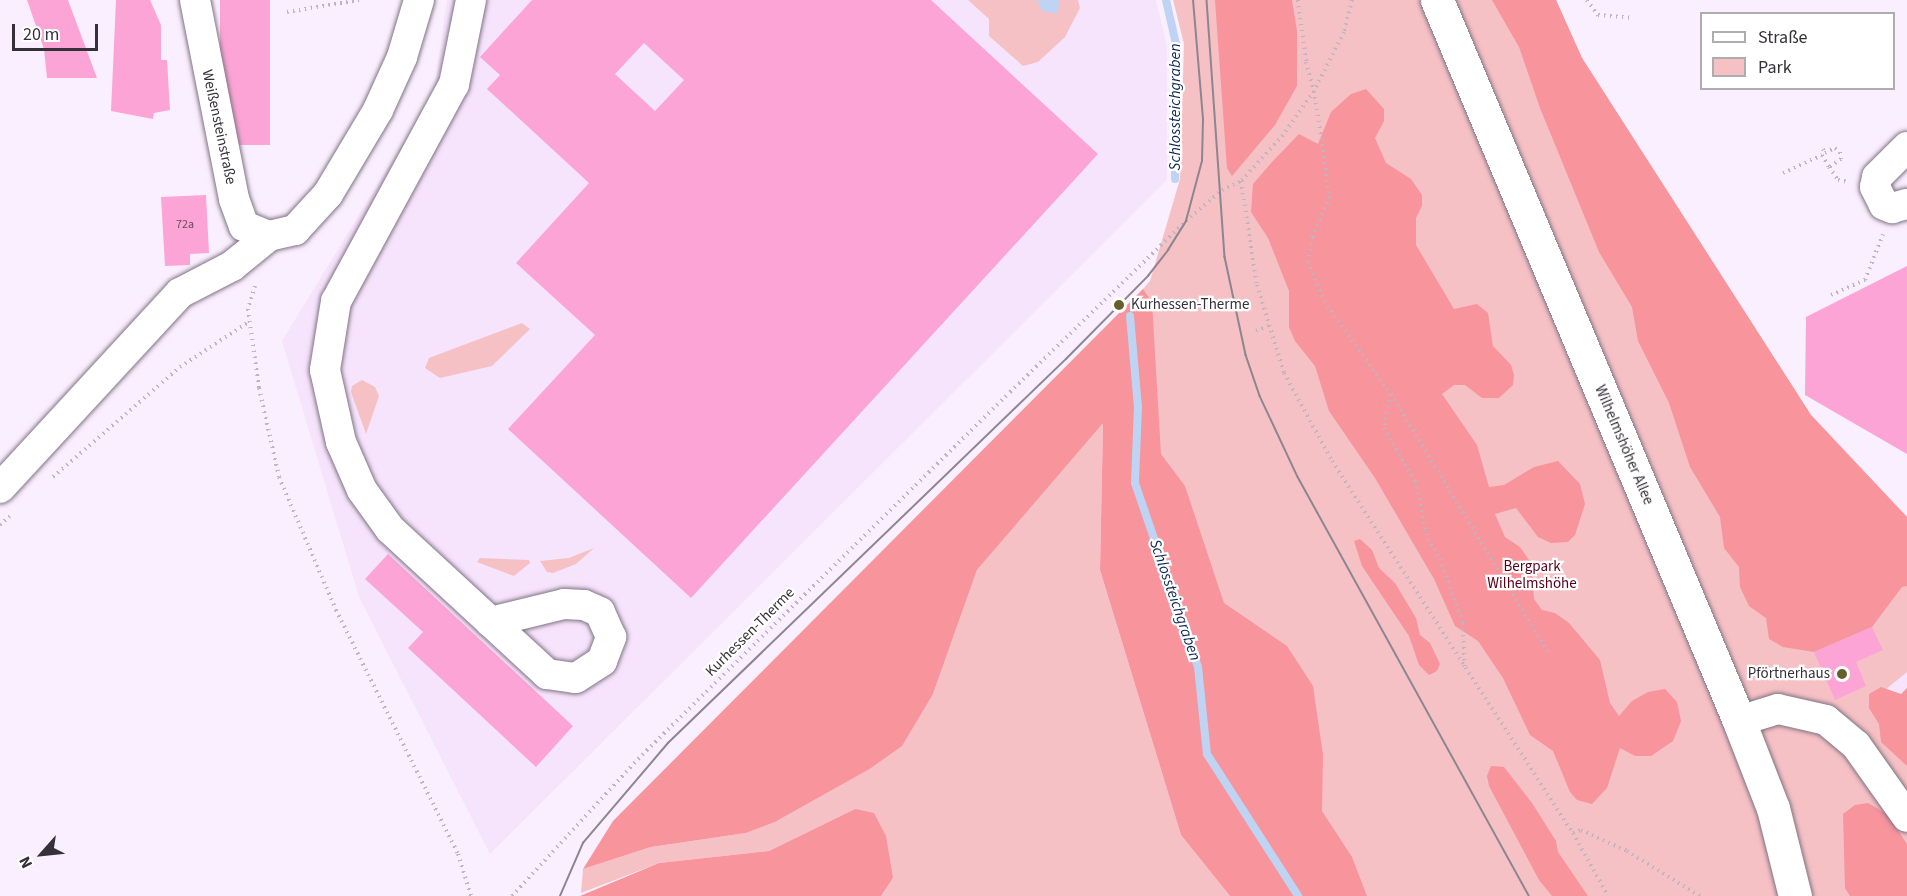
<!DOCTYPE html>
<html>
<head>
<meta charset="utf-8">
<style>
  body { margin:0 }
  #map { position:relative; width:1907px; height:896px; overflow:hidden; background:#faeffe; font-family:"Source Sans 3",sans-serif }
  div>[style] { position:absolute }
  .built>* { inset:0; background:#f6e3fc }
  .green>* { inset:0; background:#f6c1c4 }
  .forest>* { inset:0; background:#f7949c }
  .water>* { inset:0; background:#bfd3f2 }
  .stream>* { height:8px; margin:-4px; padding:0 4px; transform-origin:4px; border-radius:4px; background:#bfd3f2 }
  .building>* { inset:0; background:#fca4d5; transform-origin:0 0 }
  .path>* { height:4px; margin-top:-2px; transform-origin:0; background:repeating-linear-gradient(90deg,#beb5c1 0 1.5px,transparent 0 6px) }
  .roads { filter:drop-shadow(0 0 2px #807484) drop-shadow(0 0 2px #807484) }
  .minor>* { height:30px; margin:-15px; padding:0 15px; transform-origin:15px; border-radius:15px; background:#fff }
  .major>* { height:33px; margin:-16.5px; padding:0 16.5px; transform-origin:16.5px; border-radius:16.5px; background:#fff }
  .tram>* { height:1.5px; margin:-0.75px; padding:0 0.75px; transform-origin:0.75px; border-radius:0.75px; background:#8d8590 }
  .dots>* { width:16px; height:16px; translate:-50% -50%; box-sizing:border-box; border:3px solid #fff; border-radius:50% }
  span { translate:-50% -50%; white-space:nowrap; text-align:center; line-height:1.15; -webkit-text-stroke:4.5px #fff; paint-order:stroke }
  .number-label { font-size:12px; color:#684d5f }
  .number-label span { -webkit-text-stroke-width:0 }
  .street-label { font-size:15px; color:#363038 }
  .poi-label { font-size:15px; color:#363038 }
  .left { translate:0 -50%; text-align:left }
  .right { translate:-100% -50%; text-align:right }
  .park-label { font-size:15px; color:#580017 }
  .water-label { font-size:16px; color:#092754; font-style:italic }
  .legend { position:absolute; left:1700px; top:12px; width:195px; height:78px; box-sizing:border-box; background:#fff; border:2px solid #afacaf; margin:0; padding:8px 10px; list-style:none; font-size:18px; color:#363038 }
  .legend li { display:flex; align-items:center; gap:12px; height:30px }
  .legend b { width:30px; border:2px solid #afacaf }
  .north { position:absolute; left:12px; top:824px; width:60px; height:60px; -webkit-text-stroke:4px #fff; paint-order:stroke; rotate:243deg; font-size:16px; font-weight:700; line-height:24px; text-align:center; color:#363038 }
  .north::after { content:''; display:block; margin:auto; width:21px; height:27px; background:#363038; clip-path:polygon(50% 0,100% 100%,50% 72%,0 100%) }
  .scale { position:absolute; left:12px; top:24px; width:86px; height:27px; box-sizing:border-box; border:3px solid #363038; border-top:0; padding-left:8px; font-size:18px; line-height:21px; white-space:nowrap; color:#363038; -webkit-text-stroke:4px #fff; paint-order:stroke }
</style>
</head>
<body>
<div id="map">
  <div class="built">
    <i style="clip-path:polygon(447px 0,1156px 0,1167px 46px,1167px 180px,490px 854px,359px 597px,282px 341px,434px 92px)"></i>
    <i style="clip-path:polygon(1907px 672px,1907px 723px,1885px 690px)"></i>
  </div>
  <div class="green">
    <i style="clip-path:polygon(968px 0,1078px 0,1080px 8px,1065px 37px,1038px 62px,1023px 66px,989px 36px,989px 19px)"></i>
    <i style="clip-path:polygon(1173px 0,1556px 0,1582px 58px,1811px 415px,1907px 517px,1907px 672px,1885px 690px,1907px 723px,1907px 896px,1343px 896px,1150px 481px,1143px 289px,1150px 281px,1180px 179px,1184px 44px)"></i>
    <i style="clip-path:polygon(522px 323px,530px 329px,492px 366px,440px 378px,425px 368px,429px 358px)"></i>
    <i style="clip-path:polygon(362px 380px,375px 387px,379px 396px,366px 434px,351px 392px,352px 386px)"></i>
    <i style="clip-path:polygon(1103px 422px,1100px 570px,1181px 835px,1230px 896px,881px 896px,893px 878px,855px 809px,769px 851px,659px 863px,581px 893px,583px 869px,651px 847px,746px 833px,775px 822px,868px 770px,933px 694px,977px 570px)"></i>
    <i style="clip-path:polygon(594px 548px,576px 564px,553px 573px,547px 572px,540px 561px,569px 558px)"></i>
    <i style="clip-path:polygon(480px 558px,529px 560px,530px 563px,514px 576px,477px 562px)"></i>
  </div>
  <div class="forest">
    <i style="clip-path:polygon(1215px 0,1292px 0,1297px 31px,1297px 86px,1275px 125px,1232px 176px,1227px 168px)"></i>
    <i style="clip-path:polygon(1492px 0,1556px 0,1582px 58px,1811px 415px,1907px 517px,1907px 586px,1902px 587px,1872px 627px,1814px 652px,1783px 647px,1769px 639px,1766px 618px,1749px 606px,1740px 587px,1739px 567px,1724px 548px,1720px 517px,1690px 467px,1669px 403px,1638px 341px,1632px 307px,1599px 252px,1540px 108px,1519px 47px)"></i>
    <i style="clip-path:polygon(1366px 89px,1384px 109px,1384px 121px,1375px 138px,1386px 163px,1411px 179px,1422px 195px,1422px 206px,1416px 218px,1416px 245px,1454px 309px,1477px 304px,1488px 313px,1493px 346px,1511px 365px,1514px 375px,1513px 385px,1499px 398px,1482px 398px,1465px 385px,1454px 385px,1442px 394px,1477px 445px,1489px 487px,1504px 485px,1534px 467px,1558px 461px,1580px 484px,1585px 504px,1575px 535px,1568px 542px,1551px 543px,1538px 537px,1516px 508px,1495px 514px,1505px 537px,1520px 547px,1531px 563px,1534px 599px,1542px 610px,1555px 613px,1569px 623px,1600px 660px,1610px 703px,1619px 716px,1632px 701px,1648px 692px,1665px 689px,1677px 702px,1681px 721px,1673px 741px,1651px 756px,1635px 756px,1620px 748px,1607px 788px,1592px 804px,1577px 800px,1570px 792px,1553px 751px,1530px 735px,1503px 678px,1478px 641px,1455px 626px,1434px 579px,1375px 478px,1329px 411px,1315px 366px,1295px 341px,1289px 327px,1289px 291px,1268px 238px,1251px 212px,1253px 184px,1272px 162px,1299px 134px,1318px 144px,1331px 112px,1351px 94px)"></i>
    <i style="clip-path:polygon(1143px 289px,1152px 302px,1161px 454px,1185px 486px,1224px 603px,1287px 646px,1313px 686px,1323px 755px,1322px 811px,1352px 857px,1367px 896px,1230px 896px,1181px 835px,1100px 570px,1103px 423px,977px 570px,933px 694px,902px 746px,868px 770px,775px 822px,746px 833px,651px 847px,583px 869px,613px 821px)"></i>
    <i style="clip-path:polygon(1360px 539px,1372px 550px,1379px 568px,1395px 583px,1416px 618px,1420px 635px,1430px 643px,1440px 664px,1437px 671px,1429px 675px,1419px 665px,1409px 636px,1362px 566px,1354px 541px)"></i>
    <i style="clip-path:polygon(1881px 687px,1901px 694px,1907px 688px,1907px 766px,1881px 742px,1879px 724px,1869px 708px,1869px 694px)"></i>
    <i style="clip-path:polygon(1491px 766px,1504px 767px,1532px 803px,1556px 841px,1558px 852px,1588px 896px,1552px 896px,1539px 880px,1489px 786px,1487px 776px)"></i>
    <i style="clip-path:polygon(1868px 803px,1887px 814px,1907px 844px,1907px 896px,1850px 896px,1845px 888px,1843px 814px,1855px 805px)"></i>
    <i style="clip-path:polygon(855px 809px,874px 813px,886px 836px,893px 878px,881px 896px,580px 896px,659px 863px,769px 851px)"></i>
  </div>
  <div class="water">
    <i style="clip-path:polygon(1037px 0,1059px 0,1058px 14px,1042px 11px)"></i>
  </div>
  <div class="stream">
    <i style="left:1166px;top:0;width:45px;rotate:77.2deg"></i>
    <i style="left:1176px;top:44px;width:135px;rotate:90.4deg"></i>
    <i style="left:1130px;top:316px;width:91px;rotate:85deg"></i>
    <i style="left:1138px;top:407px;width:76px;rotate:92.3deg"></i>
    <i style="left:1135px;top:483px;width:194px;rotate:71.1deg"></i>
    <i style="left:1198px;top:667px;width:87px;rotate:84.1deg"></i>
    <i style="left:1207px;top:754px;width:169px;rotate:57.3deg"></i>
  </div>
  <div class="building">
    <i style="clip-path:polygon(27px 0,68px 0,97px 78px,47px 78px,44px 49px)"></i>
    <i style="clip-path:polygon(116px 0,150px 0,161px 25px,161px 60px,167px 60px,170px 110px,154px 113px,153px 119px,111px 111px)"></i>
    <i style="left:220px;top:0;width:50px;height:145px"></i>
    <i style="clip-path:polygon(evenodd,532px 0,931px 0,1098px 154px,691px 598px,508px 429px,595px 335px,516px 263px,589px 183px,487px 89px,500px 75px,480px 57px,532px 0,644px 43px,684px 80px,655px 111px,615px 74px,644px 43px)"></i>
    <i style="clip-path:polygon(206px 195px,209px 253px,190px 254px,190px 265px,165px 266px,161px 197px)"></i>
    <i style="clip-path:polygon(1907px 266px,1907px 454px,1805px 395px,1806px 317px)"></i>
    <i style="clip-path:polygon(388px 554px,573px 726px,536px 767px,408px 648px,423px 632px,365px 579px)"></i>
    <i style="clip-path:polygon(1872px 627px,1883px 650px,1856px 662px,1866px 686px,1835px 700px,1814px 652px)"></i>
  </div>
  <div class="path">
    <i style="left:1298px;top:0;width:63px;rotate:82.6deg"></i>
    <i style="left:1306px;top:62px;width:30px;rotate:75deg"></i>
    <i style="left:1314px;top:91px;width:54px;rotate:125.2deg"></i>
    <i style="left:1283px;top:135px;width:62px;rotate:132.4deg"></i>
    <i style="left:1241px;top:181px;width:105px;rotate:81.3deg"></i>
    <i style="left:1257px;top:285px;width:92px;rotate:72.9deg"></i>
    <i style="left:1284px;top:373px;width:100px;rotate:61.4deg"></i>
    <i style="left:1332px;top:461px;width:443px;rotate:57.1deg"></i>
    <i style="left:1573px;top:833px;width:9px;rotate:-21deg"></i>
    <i style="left:1581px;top:830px;width:51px;rotate:24.5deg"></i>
    <i style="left:1627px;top:851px;width:86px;rotate:31.7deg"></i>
    <i style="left:1352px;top:0;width:33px;rotate:104deg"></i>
    <i style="left:1344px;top:32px;width:66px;rotate:117deg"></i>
    <i style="left:1314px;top:91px;width:107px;rotate:81.4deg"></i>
    <i style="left:1330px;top:197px;width:44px;rotate:114.2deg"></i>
    <i style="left:1312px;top:237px;width:25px;rotate:99deg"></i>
    <i style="left:1308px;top:262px;width:42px;rotate:67.7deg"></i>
    <i style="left:1324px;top:301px;width:114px;rotate:54.6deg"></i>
    <i style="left:1390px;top:394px;width:35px;rotate:100deg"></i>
    <i style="left:1384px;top:428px;width:61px;rotate:59.7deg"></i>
    <i style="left:1415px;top:481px;width:59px;rotate:77.4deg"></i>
    <i style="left:1428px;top:539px;width:23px;rotate:59deg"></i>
    <i style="left:1440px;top:559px;width:68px;rotate:70.2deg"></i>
    <i style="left:1463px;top:623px;width:47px;rotate:87.6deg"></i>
    <i style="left:1587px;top:0;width:19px;rotate:54deg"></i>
    <i style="left:1598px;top:15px;width:35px;rotate:5deg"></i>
    <i style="left:287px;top:12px;width:73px;rotate:-9.5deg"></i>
    <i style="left:1823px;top:149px;width:4px;rotate:63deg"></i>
    <i style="left:1825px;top:153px;width:11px;rotate:-27deg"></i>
    <i style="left:1835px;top:148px;width:6px;rotate:39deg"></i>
    <i style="left:1840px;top:152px;width:7px;rotate:82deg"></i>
    <i style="left:1841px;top:159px;width:14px;rotate:146deg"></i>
    <i style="left:1829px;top:167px;width:16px;rotate:55deg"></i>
    <i style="left:1838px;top:180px;width:11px;rotate:10deg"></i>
    <i style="left:1783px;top:173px;width:43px;rotate:-24.8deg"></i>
    <i style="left:1822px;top:155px;width:14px;rotate:60deg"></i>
    <i style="left:255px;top:286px;width:24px;rotate:107deg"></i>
    <i style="left:248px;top:309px;width:80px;rotate:82.1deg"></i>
    <i style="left:259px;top:388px;width:91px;rotate:77.3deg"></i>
    <i style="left:279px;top:477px;width:145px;rotate:66.8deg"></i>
    <i style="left:336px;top:610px;width:273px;rotate:63.4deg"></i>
    <i style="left:458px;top:854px;width:44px;rotate:72.8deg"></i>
    <i style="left:1831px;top:295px;width:37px;rotate:-24deg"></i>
    <i style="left:1865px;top:280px;width:49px;rotate:-68.6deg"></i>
    <i style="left:1256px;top:331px;width:13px;rotate:-23deg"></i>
    <i style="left:1391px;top:394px;width:304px;rotate:58.7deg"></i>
    <i style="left:53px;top:477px;width:168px;rotate:-40.9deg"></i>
    <i style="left:180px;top:367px;width:84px;rotate:-33.3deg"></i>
    <i style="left:0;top:525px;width:13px;rotate:-42deg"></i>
    <i style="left:1573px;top:833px;width:72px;rotate:60.9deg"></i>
    <i style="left:512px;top:896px;width:186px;rotate:-47.4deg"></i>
    <i style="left:638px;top:759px;width:523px;rotate:-44.61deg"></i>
    <i style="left:1010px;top:392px;width:245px;rotate:-44.2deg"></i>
    <i style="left:1186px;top:221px;width:48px;rotate:-40.7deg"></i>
    <i style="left:1222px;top:190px;width:21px;rotate:-25deg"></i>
  </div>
  <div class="roads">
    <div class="minor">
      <i style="left:195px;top:0;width:203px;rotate:78.9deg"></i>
      <i style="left:234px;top:199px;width:29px;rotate:70deg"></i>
      <i style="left:244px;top:226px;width:27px;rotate:22deg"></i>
      <i style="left:471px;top:0;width:86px;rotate:101.4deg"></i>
      <i style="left:454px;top:84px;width:247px;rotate:118.5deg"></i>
      <i style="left:336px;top:301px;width:70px;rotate:99.1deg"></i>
      <i style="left:325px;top:370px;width:74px;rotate:77.5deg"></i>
      <i style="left:341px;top:442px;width:52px;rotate:66.4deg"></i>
      <i style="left:362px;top:490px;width:48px;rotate:54.3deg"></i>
      <i style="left:390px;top:529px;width:214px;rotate:42.7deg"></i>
      <i style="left:547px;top:674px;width:29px;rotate:8deg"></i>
      <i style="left:576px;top:678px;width:31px;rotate:-33deg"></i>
      <i style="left:602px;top:661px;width:26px;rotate:-69deg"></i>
      <i style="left:611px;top:637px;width:27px;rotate:-114deg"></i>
      <i style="left:600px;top:612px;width:17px;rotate:-156deg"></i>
      <i style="left:584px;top:605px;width:20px;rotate:-177deg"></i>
      <i style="left:564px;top:604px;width:76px;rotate:166.3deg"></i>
      <i style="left:1907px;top:147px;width:42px;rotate:135deg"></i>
      <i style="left:1877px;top:177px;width:10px;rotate:101deg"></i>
      <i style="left:1875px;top:187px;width:20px;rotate:63deg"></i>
      <i style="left:1884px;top:205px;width:9px;rotate:21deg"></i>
      <i style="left:1892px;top:208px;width:16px;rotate:-15deg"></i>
      <i style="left:0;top:488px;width:265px;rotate:-47.3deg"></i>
      <i style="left:180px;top:293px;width:59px;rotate:-27.4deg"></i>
      <i style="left:232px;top:266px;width:48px;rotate:-39deg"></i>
      <i style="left:269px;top:236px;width:27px;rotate:-13deg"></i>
      <i style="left:295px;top:230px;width:49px;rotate:-47.5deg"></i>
      <i style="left:328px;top:194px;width:98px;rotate:-59.2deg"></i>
      <i style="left:378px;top:110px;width:58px;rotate:-65.6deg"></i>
      <i style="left:402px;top:57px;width:59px;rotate:-73.4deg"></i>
      <i style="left:1739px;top:721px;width:41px;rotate:-17.1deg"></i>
      <i style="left:1778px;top:709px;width:49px;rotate:12.9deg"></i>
      <i style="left:1826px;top:720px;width:39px;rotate:40deg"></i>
      <i style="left:1856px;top:745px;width:88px;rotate:54.7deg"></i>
    </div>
    <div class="major">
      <i style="left:1437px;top:0;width:782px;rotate:67.27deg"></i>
      <i style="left:1739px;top:721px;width:93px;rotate:68.7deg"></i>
      <i style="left:1773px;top:808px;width:91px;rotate:76deg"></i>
    </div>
  </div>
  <div class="tram">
    <i style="left:1207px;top:0;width:258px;rotate:86deg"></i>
    <i style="left:1225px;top:257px;width:100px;rotate:77.9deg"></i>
    <i style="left:1246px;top:355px;width:43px;rotate:71.1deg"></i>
    <i style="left:1260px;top:396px;width:89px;rotate:64.9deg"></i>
    <i style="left:1298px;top:477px;width:478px;rotate:61.1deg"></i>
    <i style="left:560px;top:896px;width:58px;rotate:-66.5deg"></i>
    <i style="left:583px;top:843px;width:131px;rotate:-49.6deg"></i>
    <i style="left:668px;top:743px;width:553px;rotate:-43.97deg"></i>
    <i style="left:1066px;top:359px;width:117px;rotate:-45.3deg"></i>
    <i style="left:1148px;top:276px;width:33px;rotate:-52deg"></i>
    <i style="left:1168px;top:250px;width:34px;rotate:-58deg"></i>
    <i style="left:1186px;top:221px;width:62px;rotate:-75.1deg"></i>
    <i style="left:1202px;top:161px;width:42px;rotate:-88.6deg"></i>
    <i style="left:1203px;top:119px;width:119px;rotate:-94.8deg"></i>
  </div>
  <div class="dots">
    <i style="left:1119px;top:305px;background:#665f2b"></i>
    <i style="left:1842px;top:674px;background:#665f2b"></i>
  </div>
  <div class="number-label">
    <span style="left:185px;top:225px">72a</span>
  </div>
  <div class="street-label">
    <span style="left:219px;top:127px;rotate:78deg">Weißensteinstraße</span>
    <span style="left:1624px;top:445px;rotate:67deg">Wilhelmshöher Allee</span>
    <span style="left:750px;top:632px;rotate:-45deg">Kurhessen-Therme</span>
  </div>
  <div class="poi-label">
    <span class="left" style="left:1131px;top:305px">Kurhessen-Therme</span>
    <span class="right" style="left:1830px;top:674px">Pförtnerhaus</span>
  </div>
  <div class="park-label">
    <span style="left:1532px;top:575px">Bergpark<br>Wilhelmshöhe</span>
  </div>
  <div class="water-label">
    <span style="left:1175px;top:107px;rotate:-90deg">Schlossteichgraben</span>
    <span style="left:1175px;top:600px;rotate:71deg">Schlossteichgraben</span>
  </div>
  <ul class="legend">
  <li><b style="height:8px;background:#fff"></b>Straße</li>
  <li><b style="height:16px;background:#f6c1c4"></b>Park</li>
  </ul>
  <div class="north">N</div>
  <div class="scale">20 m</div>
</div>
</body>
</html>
